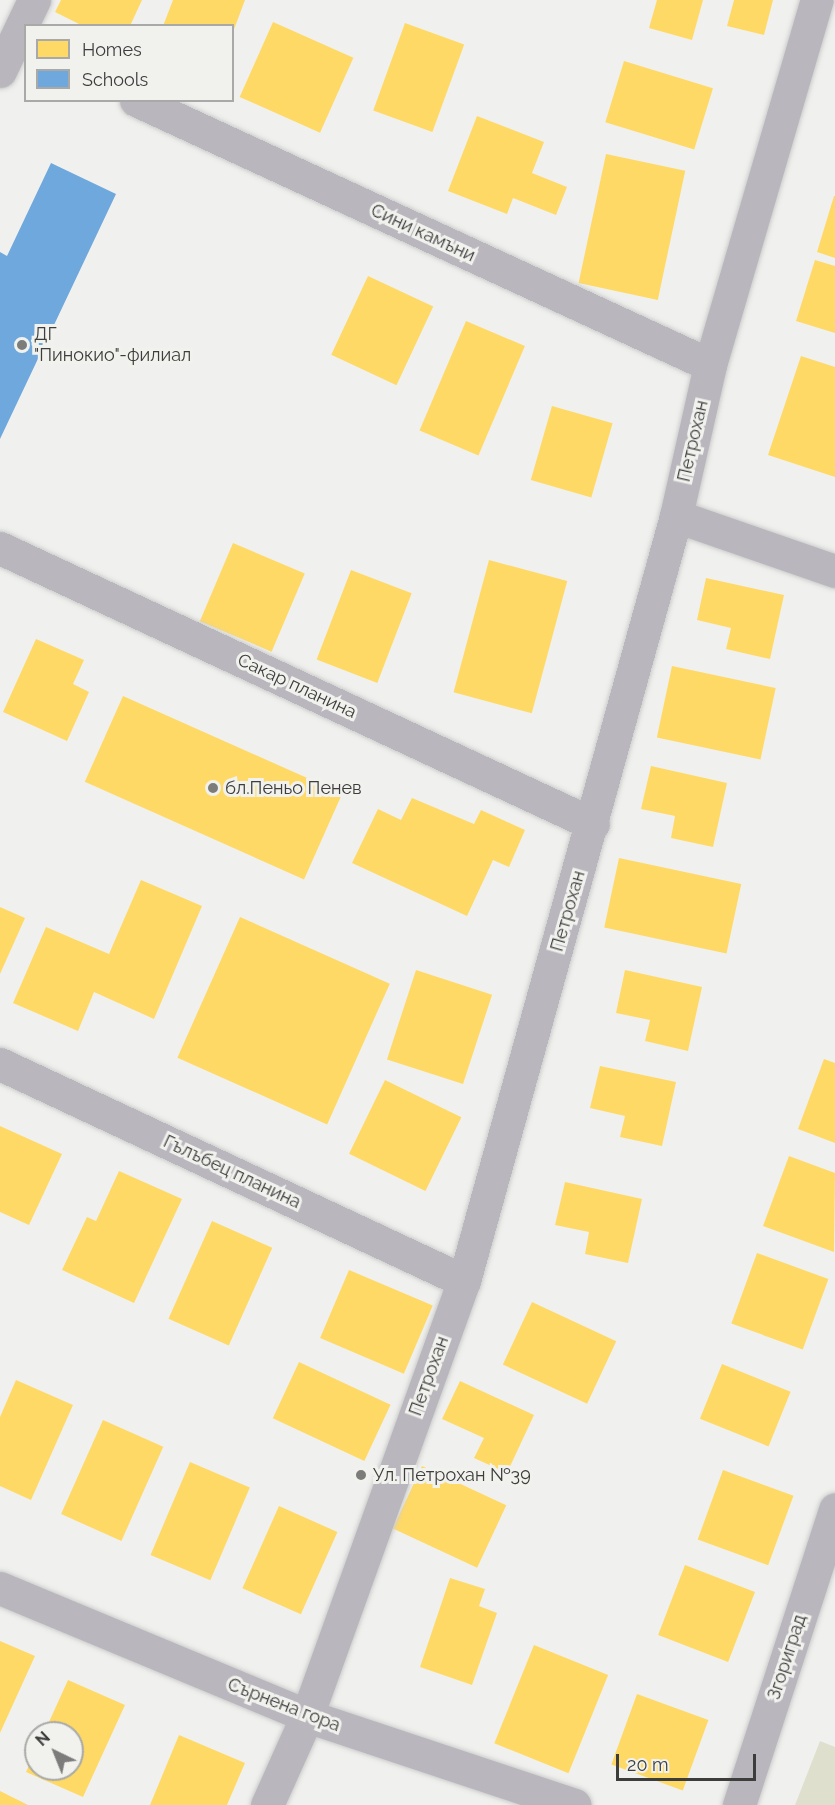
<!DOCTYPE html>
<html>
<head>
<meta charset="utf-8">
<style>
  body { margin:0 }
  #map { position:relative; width:835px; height:1805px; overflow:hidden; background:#f0f1ef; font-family:Raleway,sans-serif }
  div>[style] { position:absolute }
  .green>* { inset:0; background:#dee0cd }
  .homes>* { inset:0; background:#ffd966; transform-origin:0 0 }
  .schools>* { inset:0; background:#6fa8dc }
  .roads { filter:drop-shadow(0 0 2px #cccdcb) drop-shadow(0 0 2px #cccdcb) }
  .minor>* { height:33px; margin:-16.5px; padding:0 16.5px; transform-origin:16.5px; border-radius:16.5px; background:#bab6bd }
  .tertiary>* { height:33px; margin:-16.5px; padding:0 16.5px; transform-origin:16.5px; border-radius:16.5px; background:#bab6bd }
  .dots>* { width:16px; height:16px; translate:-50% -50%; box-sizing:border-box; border:3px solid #f1f2ee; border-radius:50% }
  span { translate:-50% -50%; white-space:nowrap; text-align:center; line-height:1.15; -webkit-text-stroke:6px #f1f2ee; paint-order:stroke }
  .street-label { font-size:18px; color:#3d3d3c }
  .poi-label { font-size:18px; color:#3d3d3c }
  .left { translate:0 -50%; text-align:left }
  .legend { position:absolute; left:24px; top:24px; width:210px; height:78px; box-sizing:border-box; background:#f1f2ee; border:2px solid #a9aaa7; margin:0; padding:8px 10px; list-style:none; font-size:18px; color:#3d3d3c }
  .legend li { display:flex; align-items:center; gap:12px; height:30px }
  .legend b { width:30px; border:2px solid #a9aaa7 }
  .north { position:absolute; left:24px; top:1721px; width:60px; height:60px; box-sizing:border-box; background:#f1f2ee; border:2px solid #a9aaa7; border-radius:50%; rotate:317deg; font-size:16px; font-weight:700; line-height:24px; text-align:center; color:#3d3d3c }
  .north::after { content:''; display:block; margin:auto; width:21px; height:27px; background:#7c7c7b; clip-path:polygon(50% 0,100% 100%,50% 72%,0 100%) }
  .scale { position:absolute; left:616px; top:1754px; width:140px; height:27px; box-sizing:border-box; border:3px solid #3d3d3c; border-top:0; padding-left:8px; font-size:18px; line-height:21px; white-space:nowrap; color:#3d3d3c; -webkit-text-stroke:4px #f1f2ee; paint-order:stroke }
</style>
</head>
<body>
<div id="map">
  <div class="green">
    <i style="clip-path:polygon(820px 1741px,835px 1747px,835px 1805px,795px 1805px)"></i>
  </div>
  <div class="homes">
    <i style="clip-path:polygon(61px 0,142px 0,130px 26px,83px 26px,55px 12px)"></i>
    <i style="clip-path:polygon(173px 0,245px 0,233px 32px,232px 26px,163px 26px)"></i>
    <i style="clip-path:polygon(657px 0,703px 0,692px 40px,649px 28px)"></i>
    <i style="clip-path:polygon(734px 0,773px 0,764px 35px,727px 26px)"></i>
    <i style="left:273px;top:22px;width:88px;height:82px;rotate:24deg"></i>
    <i style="left:405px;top:23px;width:63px;height:93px;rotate:20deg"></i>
    <i style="left:624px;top:61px;width:93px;height:64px;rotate:17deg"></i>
    <i style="clip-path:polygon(477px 116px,544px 142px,532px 173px,567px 187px,556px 215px,513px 198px,507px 214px,448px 191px)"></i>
    <i style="left:606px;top:154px;width:81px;height:132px;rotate:12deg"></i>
    <i style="clip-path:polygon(834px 196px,835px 196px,835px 258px,817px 252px)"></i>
    <i style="clip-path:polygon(815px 260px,835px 266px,835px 333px,796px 321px)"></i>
    <i style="left:368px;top:276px;width:72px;height:87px;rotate:25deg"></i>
    <i style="left:466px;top:321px;width:64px;height:119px;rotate:23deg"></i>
    <i style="clip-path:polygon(801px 356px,835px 367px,835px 477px,768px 455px)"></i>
    <i style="left:552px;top:406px;width:63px;height:77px;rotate:16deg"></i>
    <i style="left:233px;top:543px;width:78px;height:85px;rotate:23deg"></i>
    <i style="left:489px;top:560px;width:81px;height:137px;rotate:15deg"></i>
    <i style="left:351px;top:570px;width:65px;height:96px;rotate:21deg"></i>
    <i style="clip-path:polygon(706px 578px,784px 595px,770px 659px,726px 649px,731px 628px,697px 620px)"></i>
    <i style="clip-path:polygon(36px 639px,84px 660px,73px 684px,89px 692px,67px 741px,3px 712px)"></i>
    <i style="left:672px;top:666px;width:106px;height:73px;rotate:12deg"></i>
    <i style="left:123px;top:696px;width:240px;height:94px;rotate:24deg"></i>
    <i style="clip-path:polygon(651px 766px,727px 783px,713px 847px,671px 838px,675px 816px,641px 809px)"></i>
    <i style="clip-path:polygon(412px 798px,474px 824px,481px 810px,525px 830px,509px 867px,493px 860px,467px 916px,352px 863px,378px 809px,401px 820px)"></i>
    <i style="left:619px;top:858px;width:125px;height:71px;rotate:12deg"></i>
    <i style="clip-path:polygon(141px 880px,202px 906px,154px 1019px,94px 992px,78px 1031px,13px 1003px,46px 927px,109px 954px)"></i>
    <i style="clip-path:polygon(0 907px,25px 918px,0 974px)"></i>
    <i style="left:240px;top:917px;width:164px;height:154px;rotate:24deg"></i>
    <i style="left:416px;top:970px;width:80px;height:94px;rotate:18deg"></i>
    <i style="clip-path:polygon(625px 970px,702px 987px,688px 1051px,645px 1041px,650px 1020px,616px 1013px)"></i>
    <i style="clip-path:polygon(824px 1059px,835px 1063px,835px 1143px,798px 1129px)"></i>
    <i style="clip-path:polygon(600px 1066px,676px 1082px,662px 1146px,620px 1137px,625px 1116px,590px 1108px)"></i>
    <i style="left:385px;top:1080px;width:85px;height:82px;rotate:26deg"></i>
    <i style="clip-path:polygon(0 1126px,62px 1154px,29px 1225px,0 1212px)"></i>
    <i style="clip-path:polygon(789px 1156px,835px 1173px,834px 1252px,763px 1226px)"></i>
    <i style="clip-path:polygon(119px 1171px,182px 1199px,134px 1303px,62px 1270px,87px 1217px,96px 1221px)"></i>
    <i style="clip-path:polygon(565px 1182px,642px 1199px,628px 1263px,585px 1254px,589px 1232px,555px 1225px)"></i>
    <i style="left:212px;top:1221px;width:66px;height:107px;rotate:24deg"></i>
    <i style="left:757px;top:1253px;width:76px;height:75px;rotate:20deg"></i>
    <i style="left:349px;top:1270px;width:91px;height:74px;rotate:23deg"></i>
    <i style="left:532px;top:1302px;width:93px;height:69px;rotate:25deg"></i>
    <i style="left:299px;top:1362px;width:101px;height:62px;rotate:25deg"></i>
    <i style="left:722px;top:1364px;width:74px;height:59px;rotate:22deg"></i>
    <i style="clip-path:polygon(16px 1380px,73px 1405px,31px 1500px,0 1486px,0 1417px)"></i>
    <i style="clip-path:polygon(460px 1381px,534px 1415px,507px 1473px,474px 1458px,484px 1438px,442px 1419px)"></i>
    <i style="left:103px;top:1420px;width:66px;height:103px;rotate:24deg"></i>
    <i style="left:190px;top:1462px;width:65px;height:101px;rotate:23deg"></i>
    <i style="left:422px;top:1466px;width:93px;height:69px;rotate:25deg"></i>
    <i style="left:723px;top:1470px;width:75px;height:74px;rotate:20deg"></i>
    <i style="left:279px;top:1506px;width:64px;height:90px;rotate:24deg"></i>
    <i style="left:685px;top:1565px;width:75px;height:75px;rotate:21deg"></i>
    <i style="clip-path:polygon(450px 1578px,485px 1589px,479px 1606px,497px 1613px,472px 1685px,420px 1667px)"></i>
    <i style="clip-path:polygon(0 1641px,35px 1656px,0 1733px)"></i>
    <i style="left:534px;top:1645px;width:80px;height:106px;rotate:22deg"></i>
    <i style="clip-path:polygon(68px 1680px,125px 1705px,83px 1797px,26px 1772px,36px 1750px,36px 1769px,72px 1769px,72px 1733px,44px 1733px)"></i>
    <i style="left:637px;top:1694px;width:76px;height:75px;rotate:20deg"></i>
    <i style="clip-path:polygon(179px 1735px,245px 1763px,227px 1805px,150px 1805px)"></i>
    <i style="clip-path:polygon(0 1791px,28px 1805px,0 1805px)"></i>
  </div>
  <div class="schools">
    <i style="clip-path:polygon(51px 163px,116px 194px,0 439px,0 252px,7px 256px)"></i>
  </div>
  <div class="roads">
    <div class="minor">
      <i style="left:0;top:71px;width:79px;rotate:-64.4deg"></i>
      <i style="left:136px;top:100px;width:632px;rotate:24.78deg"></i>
      <i style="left:676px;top:516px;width:168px;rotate:19.1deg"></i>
      <i style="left:0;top:548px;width:654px;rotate:24.96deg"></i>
      <i style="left:0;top:1064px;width:512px;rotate:25.06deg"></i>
    </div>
    <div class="tertiary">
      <i style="left:0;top:1588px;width:333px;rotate:22.6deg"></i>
      <i style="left:307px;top:1716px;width:282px;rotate:18.4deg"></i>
      <i style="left:267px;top:1805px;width:98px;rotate:-65.8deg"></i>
      <i style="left:307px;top:1716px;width:462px;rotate:-70.2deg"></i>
      <i style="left:464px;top:1281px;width:794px;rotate:-74.51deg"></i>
      <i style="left:676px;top:516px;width:155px;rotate:-77.3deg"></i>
      <i style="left:710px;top:365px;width:380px;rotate:-73.7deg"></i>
      <i style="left:739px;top:1805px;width:311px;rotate:-72deg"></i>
    </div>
  </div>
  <div class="dots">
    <i style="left:22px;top:345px;background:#7c7c7b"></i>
    <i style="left:213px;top:788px;background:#7c7c7b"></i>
    <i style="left:361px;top:1475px;background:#7c7c7b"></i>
  </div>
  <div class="street-label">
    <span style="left:423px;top:233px;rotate:25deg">Сини камъни</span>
    <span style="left:693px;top:441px;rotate:-77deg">Петрохан</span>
    <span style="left:297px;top:686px;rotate:25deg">Сакар планина</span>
    <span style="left:568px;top:911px;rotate:-74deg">Петрохан</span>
    <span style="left:232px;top:1172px;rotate:25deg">Гълъбец планина</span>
    <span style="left:429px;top:1376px;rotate:-70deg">Петрохан</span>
    <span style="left:787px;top:1657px;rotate:-72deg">Згориград</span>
    <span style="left:284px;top:1705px;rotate:21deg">Сърнена гора</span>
  </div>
  <div class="poi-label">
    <span class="left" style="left:34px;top:345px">ДГ<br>"Пинокио"-филиал</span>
    <span class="left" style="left:225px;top:788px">бл.Пеньо Пенев</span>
    <span class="left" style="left:373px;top:1475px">Ул. Петрохан №39</span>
  </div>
  <ul class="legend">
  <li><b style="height:16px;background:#ffd966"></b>Homes</li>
  <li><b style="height:16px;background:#6fa8dc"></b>Schools</li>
  </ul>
  <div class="north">N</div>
  <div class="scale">20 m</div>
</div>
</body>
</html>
